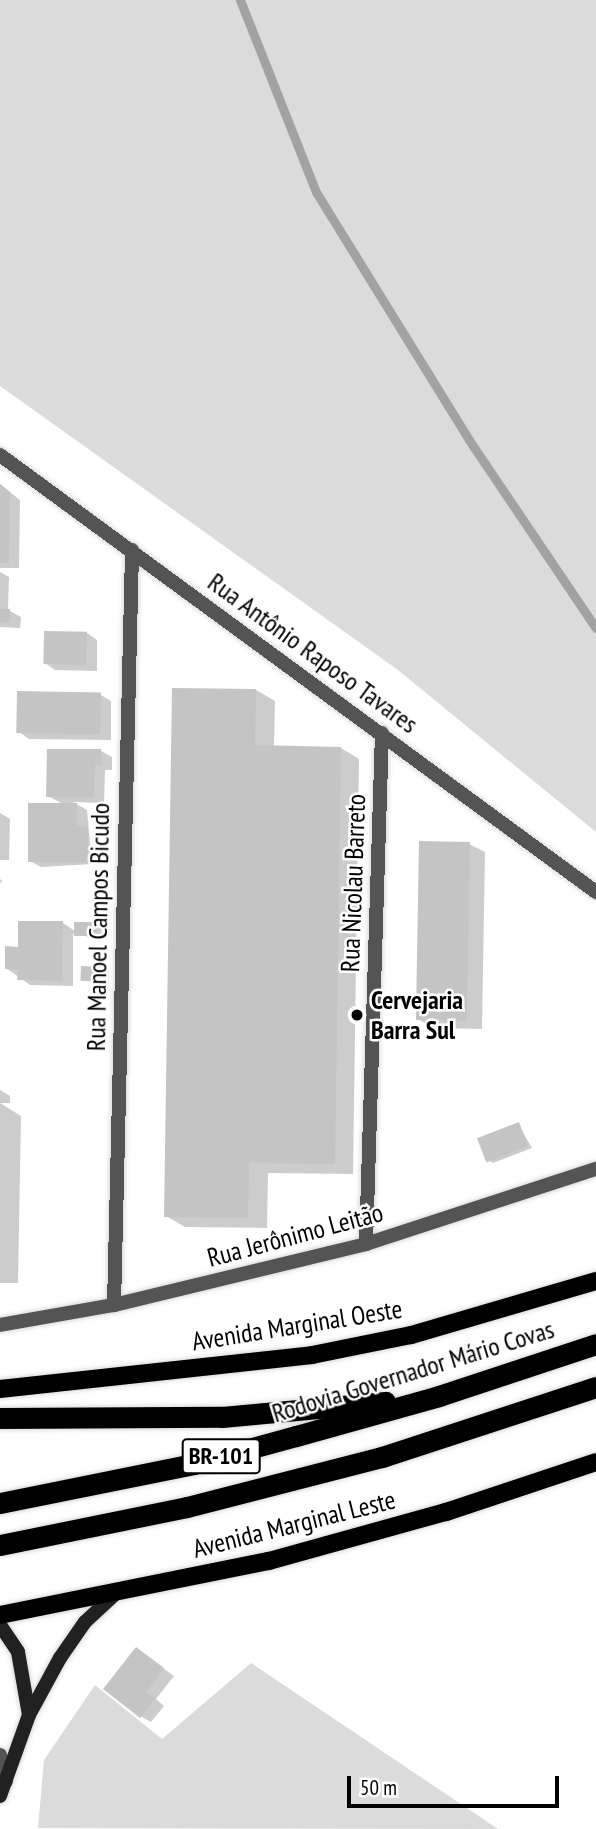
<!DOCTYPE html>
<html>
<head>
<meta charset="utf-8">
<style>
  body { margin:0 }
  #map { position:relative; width:596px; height:1829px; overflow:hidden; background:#fff; font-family:"PT Sans Narrow",sans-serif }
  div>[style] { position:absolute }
  .green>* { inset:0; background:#dbdbdb }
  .shadow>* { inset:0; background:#0003; transform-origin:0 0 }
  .stream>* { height:9px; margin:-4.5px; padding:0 4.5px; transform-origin:4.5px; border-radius:4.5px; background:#a2a2a2 }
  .building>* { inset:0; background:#c4c4c4; transform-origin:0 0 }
  .roads { filter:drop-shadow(0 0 2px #dbdbdb) drop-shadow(0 0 2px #dbdbdb) }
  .service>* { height:14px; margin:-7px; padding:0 7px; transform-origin:7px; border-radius:7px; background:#545454 }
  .minor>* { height:14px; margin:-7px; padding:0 7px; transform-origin:7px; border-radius:7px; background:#545454 }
  .secondary>* { height:14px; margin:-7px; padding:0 7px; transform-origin:7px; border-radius:7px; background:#212121 }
  .primary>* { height:18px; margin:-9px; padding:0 9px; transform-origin:9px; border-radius:9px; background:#000 }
  .motorway>* { height:21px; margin:-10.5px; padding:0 10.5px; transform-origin:10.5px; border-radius:10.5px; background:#000 }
  .dots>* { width:19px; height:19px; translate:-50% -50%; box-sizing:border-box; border:4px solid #fff; border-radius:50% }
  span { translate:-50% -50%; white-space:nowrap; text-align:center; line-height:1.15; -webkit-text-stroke:5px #fff; paint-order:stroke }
  .shield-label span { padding:2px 5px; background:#fff; border:2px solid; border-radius:5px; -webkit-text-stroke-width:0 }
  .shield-label { font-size:24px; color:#000; font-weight:700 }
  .street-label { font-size:26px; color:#000 }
  .poi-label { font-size:26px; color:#000; font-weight:700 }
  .left { translate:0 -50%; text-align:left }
  .scale { position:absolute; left:347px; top:1776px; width:212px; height:32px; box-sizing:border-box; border:4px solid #000; border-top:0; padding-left:9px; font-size:21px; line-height:24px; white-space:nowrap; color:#000; -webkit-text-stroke:5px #fff; paint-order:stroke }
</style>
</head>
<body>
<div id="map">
  <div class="green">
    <i style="clip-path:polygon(0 0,596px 0,596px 832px,398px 670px,0 386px)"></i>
    <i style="clip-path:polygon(251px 1663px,498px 1829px,38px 1828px,44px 1760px,95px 1685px,162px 1739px)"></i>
  </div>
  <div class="shadow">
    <i style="clip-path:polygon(0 484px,20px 500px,19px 568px,0 568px)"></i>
    <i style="clip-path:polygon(0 572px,9px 577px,8px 610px,21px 617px,20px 628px,0 627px)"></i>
    <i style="clip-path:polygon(87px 633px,97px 640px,97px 671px,55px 670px,45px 663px)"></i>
    <i style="clip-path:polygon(256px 690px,275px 701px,274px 747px,341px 748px,359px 759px,353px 1174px,268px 1173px,267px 1228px,185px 1227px,166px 1216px)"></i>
    <i style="clip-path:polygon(101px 695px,111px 701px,111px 740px,29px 739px,19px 732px)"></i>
    <i style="clip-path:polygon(101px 751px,112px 757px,112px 770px,105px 770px,104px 803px,73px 802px,87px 810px,92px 864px,41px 867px,30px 861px,63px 804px,48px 796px)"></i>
    <i style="clip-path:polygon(0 813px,10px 819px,9px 860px,0 860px)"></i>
    <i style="clip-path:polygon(469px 844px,485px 852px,482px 1029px,433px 1028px,418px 1019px)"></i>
    <i style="left:0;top:879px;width:3px;height:32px;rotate:45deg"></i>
    <i style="clip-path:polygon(63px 923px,75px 931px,97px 924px,102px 927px,101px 939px,73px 934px,73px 986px,30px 985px,6px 968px,19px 948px)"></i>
    <i style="clip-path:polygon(104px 969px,109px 972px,109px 984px,83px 980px)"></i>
    <i style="clip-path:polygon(0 1090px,10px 1096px,10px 1103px,0 1103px)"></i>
    <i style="clip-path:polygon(0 1103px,21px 1116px,18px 1283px,0 1283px)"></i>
    <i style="clip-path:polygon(518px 1124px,532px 1148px,493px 1163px,488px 1160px)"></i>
    <i style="clip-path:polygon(136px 1649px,174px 1676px,156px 1699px,164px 1706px,151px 1722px,140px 1716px)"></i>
  </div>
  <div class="stream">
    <i style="left:240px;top:0;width:206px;rotate:68.4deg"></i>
    <i style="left:316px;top:192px;width:291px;rotate:58.3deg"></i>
    <i style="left:469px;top:440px;width:227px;rotate:56deg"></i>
  </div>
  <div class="building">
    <i style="clip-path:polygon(0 484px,10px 492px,9px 563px,0 563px)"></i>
    <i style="left:0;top:609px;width:10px;height:13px"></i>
    <i style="left:44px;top:631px;width:43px;height:33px;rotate:1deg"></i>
    <i style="clip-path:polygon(172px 688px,256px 689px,255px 745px,341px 747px,335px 1164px,249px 1163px,248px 1218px,164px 1217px)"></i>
    <i style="left:17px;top:691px;width:84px;height:42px;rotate:1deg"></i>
    <i style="clip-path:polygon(47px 749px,101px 749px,102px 765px,95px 765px,94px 798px,46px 797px)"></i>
    <i style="clip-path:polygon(28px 803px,77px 803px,77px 826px,88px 827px,88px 862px,28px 862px)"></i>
    <i style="left:419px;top:841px;width:51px;height:179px;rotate:1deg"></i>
    <i style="clip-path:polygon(18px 921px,63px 921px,62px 981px,17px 980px,18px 970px,5px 969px,5px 946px,18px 947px)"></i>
    <i style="left:74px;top:922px;width:23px;height:14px"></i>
    <i style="left:81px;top:966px;width:24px;height:15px;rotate:2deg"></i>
    <i style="left:519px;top:1122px;width:26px;height:45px;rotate:69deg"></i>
    <i style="clip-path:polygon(136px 1647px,164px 1668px,146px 1692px,155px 1699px,140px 1718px,103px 1689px)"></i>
  </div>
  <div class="roads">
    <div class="service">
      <i style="left:0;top:1755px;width:27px;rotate:77deg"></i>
    </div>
    <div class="minor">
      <i style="left:0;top:455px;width:739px;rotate:36.25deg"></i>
      <i style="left:366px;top:1244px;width:511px;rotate:-88.21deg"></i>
      <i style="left:114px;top:1305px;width:755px;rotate:-88.63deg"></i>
      <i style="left:0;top:1325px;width:116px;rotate:-10deg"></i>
      <i style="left:114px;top:1305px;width:259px;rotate:-13.6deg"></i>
      <i style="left:366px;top:1244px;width:242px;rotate:-18.1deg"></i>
    </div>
    <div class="secondary">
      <i style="left:0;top:1625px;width:32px;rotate:56deg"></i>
      <i style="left:18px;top:1652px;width:64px;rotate:80.1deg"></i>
      <i style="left:0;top:1796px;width:86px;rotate:-70.3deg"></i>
      <i style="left:29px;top:1715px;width:65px;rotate:-61.5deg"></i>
      <i style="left:60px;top:1658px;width:44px;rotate:-55.2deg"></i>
      <i style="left:85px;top:1622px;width:41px;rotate:-43deg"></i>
    </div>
    <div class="primary">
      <i style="left:0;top:1389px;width:314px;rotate:-6.2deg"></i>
      <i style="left:312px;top:1355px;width:101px;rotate:-11.4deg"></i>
      <i style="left:411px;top:1335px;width:193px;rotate:-16.3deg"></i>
      <i style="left:0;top:1615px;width:274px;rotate:-11.4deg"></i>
      <i style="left:269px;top:1561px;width:184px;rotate:-15.5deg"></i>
      <i style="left:446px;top:1512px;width:158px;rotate:-18.4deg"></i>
    </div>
    <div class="motorway">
      <i style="left:0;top:1418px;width:222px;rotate:-0.3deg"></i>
      <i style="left:222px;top:1417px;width:164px;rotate:-5.3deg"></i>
      <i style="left:0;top:1503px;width:198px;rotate:-11.4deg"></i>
      <i style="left:194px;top:1464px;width:106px;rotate:-15.4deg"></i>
      <i style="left:296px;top:1436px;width:148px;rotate:-15.6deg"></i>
      <i style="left:439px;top:1396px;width:165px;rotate:-18.3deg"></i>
      <i style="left:0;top:1545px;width:191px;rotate:-11.5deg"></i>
      <i style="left:187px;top:1507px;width:201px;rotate:-14.4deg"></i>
      <i style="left:382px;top:1457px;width:225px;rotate:-18.1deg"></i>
    </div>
  </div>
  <div class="dots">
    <i style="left:357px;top:1015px;background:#000"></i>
  </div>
  <div class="shield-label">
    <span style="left:221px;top:1456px">BR-101</span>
  </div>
  <div class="street-label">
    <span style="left:313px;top:653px;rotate:36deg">Rua Antônio Raposo Tavares</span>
    <span style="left:353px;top:883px;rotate:-88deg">Rua Nicolau Barreto</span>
    <span style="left:98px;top:927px;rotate:-89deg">Rua Manoel Campos Bicudo</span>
    <span style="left:295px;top:1235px;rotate:-15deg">Rua Jerônimo Leitão</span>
    <span style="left:297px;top:1325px;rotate:-9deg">Avenida Marginal Oeste</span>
    <span style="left:413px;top:1371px;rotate:-17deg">Rodovia Governador Mário Covas</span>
    <span style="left:294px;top:1524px;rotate:-14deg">Avenida Marginal Leste</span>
  </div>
  <div class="poi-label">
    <span class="left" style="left:371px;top:1015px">Cervejaria<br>Barra Sul</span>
  </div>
  <div class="scale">50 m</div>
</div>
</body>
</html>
